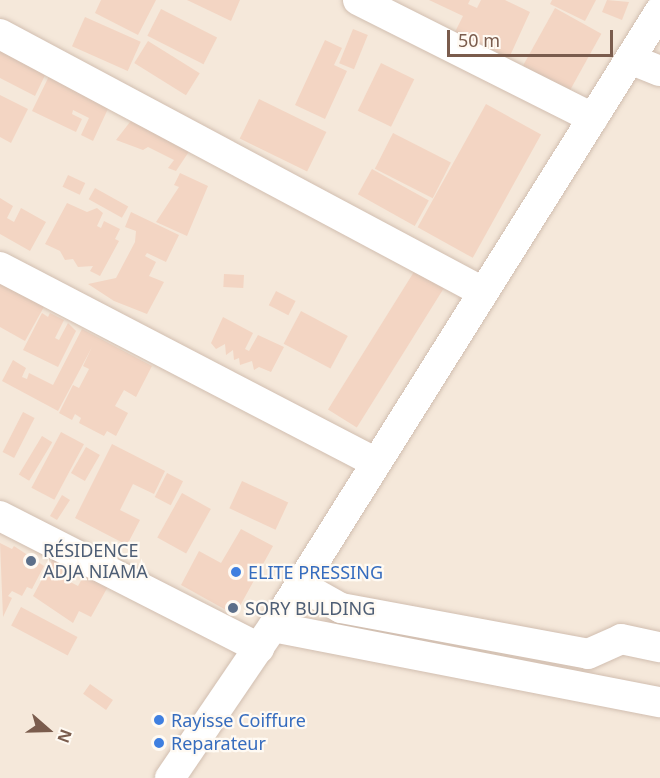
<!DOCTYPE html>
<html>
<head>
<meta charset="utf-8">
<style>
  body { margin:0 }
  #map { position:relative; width:660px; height:778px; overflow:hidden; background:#fdf6ec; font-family:"Noto Sans",sans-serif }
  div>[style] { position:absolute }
  .residential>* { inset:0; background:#f5e8da; transform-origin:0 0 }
  .building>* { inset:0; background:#f3d5c3; transform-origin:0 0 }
  .roads { filter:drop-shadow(0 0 2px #d1beb0) drop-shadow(0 0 2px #d1beb0) }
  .minor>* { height:30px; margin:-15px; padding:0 15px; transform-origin:15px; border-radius:15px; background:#fff }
  .dots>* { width:16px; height:16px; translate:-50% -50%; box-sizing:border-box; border:3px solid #fffaf3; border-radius:50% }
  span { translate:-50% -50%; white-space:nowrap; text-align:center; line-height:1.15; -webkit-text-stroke:4.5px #fffaf3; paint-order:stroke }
  .service-label { font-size:18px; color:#4e5e75 }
  .left { translate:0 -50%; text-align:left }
  .shop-label { font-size:18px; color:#366cbe }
  .north { position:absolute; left:18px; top:700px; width:60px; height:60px; -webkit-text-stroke:4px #fffaf3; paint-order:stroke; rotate:110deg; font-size:16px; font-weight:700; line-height:24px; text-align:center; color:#7a5c4d }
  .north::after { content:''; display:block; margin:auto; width:21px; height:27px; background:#7a5c4d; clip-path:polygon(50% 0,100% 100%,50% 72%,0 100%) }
  .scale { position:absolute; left:447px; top:30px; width:166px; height:27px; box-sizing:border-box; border:3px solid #7a5c4d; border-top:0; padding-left:8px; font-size:18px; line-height:21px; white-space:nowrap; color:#7a5c4d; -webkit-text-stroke:4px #fffaf3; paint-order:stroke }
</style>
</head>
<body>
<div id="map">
  <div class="residential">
    <i style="left:0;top:0;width:660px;height:778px"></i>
  </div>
  <div class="building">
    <i style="clip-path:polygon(101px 0,156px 0,138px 35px,95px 13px)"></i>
    <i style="clip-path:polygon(187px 0,240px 0,231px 21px)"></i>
    <i style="clip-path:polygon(429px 0,470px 0,468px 4px,477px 8px,481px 0,505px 0,530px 12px,509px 58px,455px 32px,463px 16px)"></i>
    <i style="clip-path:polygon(552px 0,596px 0,585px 21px,550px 4px)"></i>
    <i style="clip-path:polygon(607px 0,629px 2px,622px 20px,602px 12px)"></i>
    <i style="left:555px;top:8px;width:53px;height:75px;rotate:29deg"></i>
    <i style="left:161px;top:9px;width:63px;height:30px;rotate:27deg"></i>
    <i style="left:85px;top:17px;width:61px;height:32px;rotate:24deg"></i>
    <i style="left:353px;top:29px;width:16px;height:37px;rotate:22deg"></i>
    <i style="clip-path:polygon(325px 40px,342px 48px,334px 65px,347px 71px,325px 119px,295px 105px)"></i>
    <i style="left:148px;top:41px;width:61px;height:26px;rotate:32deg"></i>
    <i style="clip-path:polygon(0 46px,49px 67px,35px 96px,0 78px)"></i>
    <i style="left:381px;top:63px;width:37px;height:53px;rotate:26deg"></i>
    <i style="clip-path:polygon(53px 68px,113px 98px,93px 141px,81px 135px,89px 118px,73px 110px,72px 114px,82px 119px,76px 132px,32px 111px)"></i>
    <i style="clip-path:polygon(0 95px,28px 109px,11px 143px,0 137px)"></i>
    <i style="left:259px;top:99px;width:75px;height:44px;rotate:26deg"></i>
    <i style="left:486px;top:104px;width:63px;height:141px;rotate:29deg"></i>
    <i style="clip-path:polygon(137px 113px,196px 141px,176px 171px,168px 168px,174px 160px,148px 147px,143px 150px,116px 140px)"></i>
    <i style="left:393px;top:133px;width:65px;height:40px;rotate:27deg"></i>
    <i style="left:372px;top:169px;width:65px;height:29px;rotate:29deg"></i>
    <i style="clip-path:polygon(180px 173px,208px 186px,187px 236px,156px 222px,179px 187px,174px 185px)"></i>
    <i style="left:68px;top:175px;width:19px;height:13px;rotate:25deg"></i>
    <i style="left:95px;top:188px;width:38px;height:13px;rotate:29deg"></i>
    <i style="clip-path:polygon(0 198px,13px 206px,7px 218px,14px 222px,21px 208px,46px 222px,30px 251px,0 234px)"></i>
    <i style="clip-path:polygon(67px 203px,87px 212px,97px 208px,103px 213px,97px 226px,101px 228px,104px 221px,120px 229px,115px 239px,119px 241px,100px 276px,90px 271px,93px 266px,78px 267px,73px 259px,65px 260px,60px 251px,45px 244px)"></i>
    <i style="clip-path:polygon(131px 212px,179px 235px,166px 262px,147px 253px,145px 256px,156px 262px,149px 276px,164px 282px,147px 314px,114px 301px,88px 284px,116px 278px,135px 242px,136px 231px,125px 227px)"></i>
    <i style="left:417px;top:267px;width:34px;height:168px;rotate:32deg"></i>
    <i style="left:224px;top:274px;width:20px;height:13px;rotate:3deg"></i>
    <i style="clip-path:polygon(0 280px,45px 305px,25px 341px,0 327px)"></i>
    <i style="left:276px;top:291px;width:22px;height:16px;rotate:27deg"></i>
    <i style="left:301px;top:311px;width:53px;height:37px;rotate:28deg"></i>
    <i style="clip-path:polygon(42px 313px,48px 317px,50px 313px,64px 320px,55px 338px,59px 340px,68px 323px,76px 331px,58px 367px,23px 350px)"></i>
    <i style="clip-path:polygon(223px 317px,253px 333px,245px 349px,249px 351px,258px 335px,284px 347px,271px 372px,259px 367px,254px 370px,252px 361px,240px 365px,239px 358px,234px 360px,233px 350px,226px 355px,225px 344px,216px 349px,211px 343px)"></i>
    <i style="clip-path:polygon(82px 329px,152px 366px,136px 397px,124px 390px,115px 406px,128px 413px,116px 436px,107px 431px,104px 436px,79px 423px,81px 418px,75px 414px,72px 420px,59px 413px,73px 385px,79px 388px,89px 369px,83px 366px,92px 347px,58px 411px,2px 381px,13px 360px,26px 368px,22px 377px,27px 379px,29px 373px,53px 385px)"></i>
    <i style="left:23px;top:412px;width:13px;height:45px;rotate:27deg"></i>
    <i style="left:61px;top:432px;width:26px;height:63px;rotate:28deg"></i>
    <i style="left:42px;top:436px;width:12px;height:45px;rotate:31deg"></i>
    <i style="clip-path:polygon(112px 444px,165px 471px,154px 494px,133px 484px,120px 510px,140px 520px,127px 545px,75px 518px)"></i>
    <i style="left:86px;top:447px;width:16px;height:30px;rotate:30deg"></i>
    <i style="left:167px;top:473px;width:18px;height:27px;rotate:27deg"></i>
    <i style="left:242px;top:481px;width:51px;height:30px;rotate:25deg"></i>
    <i style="left:182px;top:493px;width:33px;height:51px;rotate:29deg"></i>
    <i style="clip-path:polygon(62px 495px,70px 500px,57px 520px,50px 516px)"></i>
    <i style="clip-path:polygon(241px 529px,273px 546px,235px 615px,181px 585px,199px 551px,221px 563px)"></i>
    <i style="clip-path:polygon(0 543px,12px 549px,14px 546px,44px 566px,32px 589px,27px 587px,22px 596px,12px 591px,8px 596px,12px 598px,3px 617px)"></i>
    <i style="clip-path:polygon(56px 553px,70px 561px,61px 577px,78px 586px,87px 570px,110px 583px,91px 617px,79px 611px,73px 623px,33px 596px)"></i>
    <i style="left:21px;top:607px;width:64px;height:21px;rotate:28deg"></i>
    <i style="left:90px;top:684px;width:28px;height:12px;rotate:35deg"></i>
  </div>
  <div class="roads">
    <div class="minor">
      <i style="left:358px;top:0;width:263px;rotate:26.7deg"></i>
      <i style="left:0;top:34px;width:548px;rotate:28.11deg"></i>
      <i style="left:630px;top:59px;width:32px;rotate:22deg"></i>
      <i style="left:0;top:267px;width:424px;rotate:27.5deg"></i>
      <i style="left:0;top:516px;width:291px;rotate:27deg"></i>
      <i style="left:300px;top:585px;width:47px;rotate:29.3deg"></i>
      <i style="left:341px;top:608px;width:251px;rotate:10.5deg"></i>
      <i style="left:588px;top:654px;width:36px;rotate:-24deg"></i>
      <i style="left:621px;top:639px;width:40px;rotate:12deg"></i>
      <i style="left:273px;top:627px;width:394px;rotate:11deg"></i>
      <i style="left:170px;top:778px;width:207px;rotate:-55.8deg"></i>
      <i style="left:286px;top:607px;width:704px;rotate:-57.89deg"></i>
    </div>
  </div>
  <div class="dots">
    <i style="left:31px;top:561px;background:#5c6f8a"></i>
    <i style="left:236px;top:572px;background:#3f7fe0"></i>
    <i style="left:233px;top:608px;background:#5c6f8a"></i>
    <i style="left:159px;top:720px;background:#3f7fe0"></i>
    <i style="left:159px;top:743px;background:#3f7fe0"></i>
  </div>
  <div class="service-label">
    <span class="left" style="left:43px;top:561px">RÉSIDENCE<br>ADJA NIAMA</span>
    <span class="left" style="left:245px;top:608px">SORY BULDING</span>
  </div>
  <div class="shop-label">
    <span class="left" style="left:248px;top:572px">ELITE PRESSING</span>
    <span class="left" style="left:171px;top:720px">Rayisse Coiffure</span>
    <span class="left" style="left:171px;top:743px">Reparateur</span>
  </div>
  <div class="north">N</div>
  <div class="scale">50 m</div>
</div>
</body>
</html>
